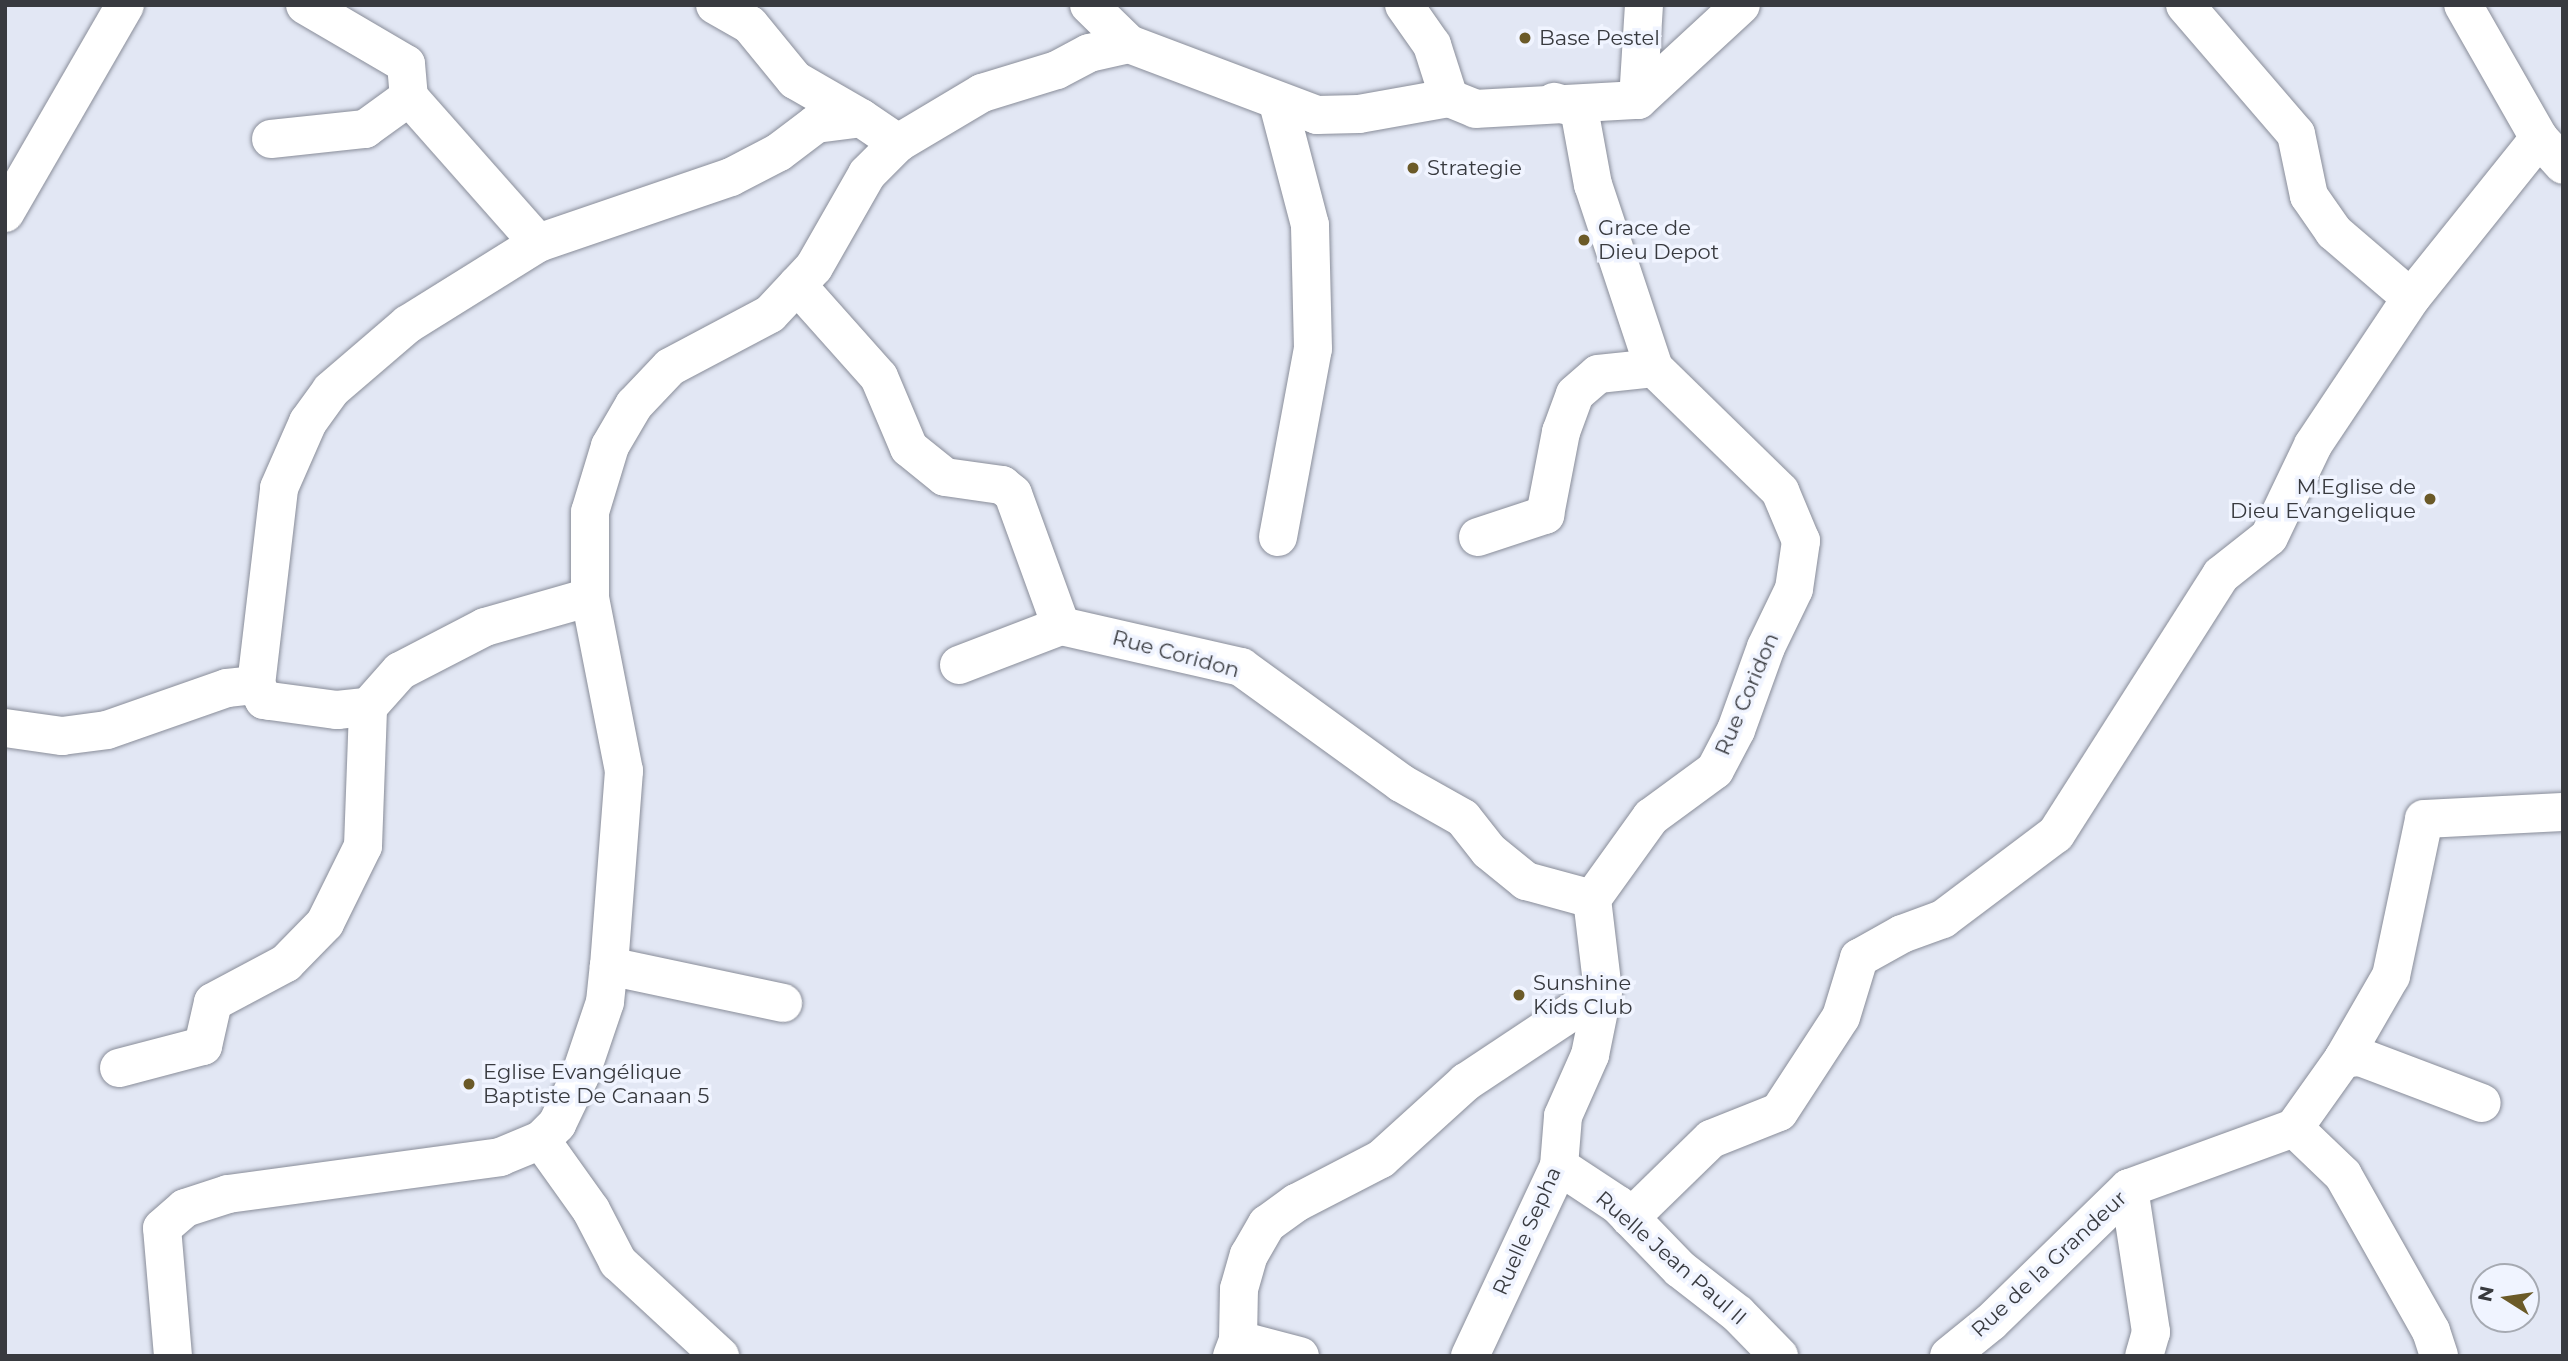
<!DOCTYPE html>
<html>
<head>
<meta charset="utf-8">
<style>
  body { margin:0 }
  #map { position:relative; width:2568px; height:1361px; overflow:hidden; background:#e2e7f4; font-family:Montserrat,sans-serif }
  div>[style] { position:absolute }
  .roads { filter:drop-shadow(0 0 2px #898d99) drop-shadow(0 0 2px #898d99) }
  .minor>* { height:38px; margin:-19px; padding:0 19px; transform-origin:19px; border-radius:19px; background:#fff }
  .dots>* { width:19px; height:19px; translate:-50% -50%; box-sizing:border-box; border:4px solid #f0f4ff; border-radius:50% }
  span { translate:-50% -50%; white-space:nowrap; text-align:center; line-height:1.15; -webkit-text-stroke:7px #f0f4ff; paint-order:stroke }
  .poi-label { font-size:21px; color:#383a3f }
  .left { translate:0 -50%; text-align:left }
  .right { translate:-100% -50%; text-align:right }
  .street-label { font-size:21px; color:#383a3f }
  .frame { position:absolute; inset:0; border:7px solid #383a3f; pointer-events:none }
  .north { position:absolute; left:2470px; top:1263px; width:70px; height:70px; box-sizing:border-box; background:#f0f4ff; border:2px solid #a6aab2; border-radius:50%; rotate:282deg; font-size:19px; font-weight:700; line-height:28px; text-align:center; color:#383a3f }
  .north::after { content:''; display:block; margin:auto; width:24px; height:32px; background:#6b5a28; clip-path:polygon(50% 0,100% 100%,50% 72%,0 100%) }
</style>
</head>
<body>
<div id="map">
  <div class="roads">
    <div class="minor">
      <i style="left:305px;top:5px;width:117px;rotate:30.3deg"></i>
      <i style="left:406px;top:64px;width:33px;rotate:85deg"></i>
      <i style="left:409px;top:97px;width:195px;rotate:48.5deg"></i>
      <i style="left:715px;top:5px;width:40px;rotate:29.7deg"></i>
      <i style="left:750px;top:25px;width:71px;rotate:50.7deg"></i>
      <i style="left:795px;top:80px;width:76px;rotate:29.9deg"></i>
      <i style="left:1089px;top:5px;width:56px;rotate:44.3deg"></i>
      <i style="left:1129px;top:44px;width:201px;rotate:20.7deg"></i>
      <i style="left:1317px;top:115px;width:42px;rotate:-1.4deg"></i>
      <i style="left:1359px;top:114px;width:91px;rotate:-10.1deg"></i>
      <i style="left:1449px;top:98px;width:29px;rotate:22deg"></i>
      <i style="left:1476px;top:109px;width:162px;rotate:-3.2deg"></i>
      <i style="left:1638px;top:100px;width:140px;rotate:-42.7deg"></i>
      <i style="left:1404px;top:5px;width:49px;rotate:55deg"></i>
      <i style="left:1432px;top:45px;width:56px;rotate:72.2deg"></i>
      <i style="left:2185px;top:5px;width:170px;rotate:49.3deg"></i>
      <i style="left:2296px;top:134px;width:63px;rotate:78.2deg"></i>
      <i style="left:2309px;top:196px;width:44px;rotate:55.2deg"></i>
      <i style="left:2334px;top:232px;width:101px;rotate:40.6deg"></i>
      <i style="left:1638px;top:100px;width:95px;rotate:-86.4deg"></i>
      <i style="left:2539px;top:138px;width:36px;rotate:48deg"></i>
      <i style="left:271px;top:139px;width:95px;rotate:-6.1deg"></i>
      <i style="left:365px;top:129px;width:54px;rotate:-36deg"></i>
      <i style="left:5px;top:213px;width:240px;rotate:-60deg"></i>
      <i style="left:797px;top:285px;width:123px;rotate:48.3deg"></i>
      <i style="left:879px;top:377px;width:77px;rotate:67.1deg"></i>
      <i style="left:909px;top:448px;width:46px;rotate:38.9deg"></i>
      <i style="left:945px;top:477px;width:58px;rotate:8deg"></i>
      <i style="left:1002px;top:485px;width:14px;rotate:39deg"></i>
      <i style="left:1013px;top:494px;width:140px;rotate:70deg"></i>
      <i style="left:1278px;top:537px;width:191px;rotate:-79.5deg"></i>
      <i style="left:1313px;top:349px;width:124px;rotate:-91.4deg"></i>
      <i style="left:1310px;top:225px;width:126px;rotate:-104.7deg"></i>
      <i style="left:1478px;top:537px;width:71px;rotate:-18.2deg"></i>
      <i style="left:1545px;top:515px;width:85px;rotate:-79.1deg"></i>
      <i style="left:1561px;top:432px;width:40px;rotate:-69.8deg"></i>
      <i style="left:1575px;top:394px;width:30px;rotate:-41deg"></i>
      <i style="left:1598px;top:374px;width:56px;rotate:-6.1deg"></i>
      <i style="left:959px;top:665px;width:109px;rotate:-20.9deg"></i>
      <i style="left:1061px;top:626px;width:185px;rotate:12.8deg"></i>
      <i style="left:1241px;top:667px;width:198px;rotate:35.9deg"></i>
      <i style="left:1401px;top:783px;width:71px;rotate:29.4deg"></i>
      <i style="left:1463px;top:818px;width:42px;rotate:51.8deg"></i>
      <i style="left:1489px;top:851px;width:48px;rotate:39deg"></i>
      <i style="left:1526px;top:881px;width:68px;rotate:15.3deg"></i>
      <i style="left:1592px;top:899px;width:101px;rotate:-54.3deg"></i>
      <i style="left:1651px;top:817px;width:79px;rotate:-36.3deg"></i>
      <i style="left:1715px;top:770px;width:45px;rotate:-62.3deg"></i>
      <i style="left:1736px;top:730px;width:88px;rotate:-70.1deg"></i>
      <i style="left:1766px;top:647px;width:64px;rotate:-64.2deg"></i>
      <i style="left:1794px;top:589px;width:49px;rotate:-81.7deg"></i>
      <i style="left:1801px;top:541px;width:54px;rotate:-112.8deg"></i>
      <i style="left:1780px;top:491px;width:176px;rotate:-135.7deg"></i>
      <i style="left:1654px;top:368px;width:193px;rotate:-108.4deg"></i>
      <i style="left:1593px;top:185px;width:77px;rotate:-100.4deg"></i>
      <i style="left:1579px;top:109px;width:26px;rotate:-164deg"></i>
      <i style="left:256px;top:685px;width:17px;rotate:62deg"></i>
      <i style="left:264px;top:700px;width:6px;rotate:9deg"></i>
      <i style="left:270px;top:701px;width:68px;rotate:7.7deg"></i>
      <i style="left:337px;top:710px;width:31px;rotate:-6deg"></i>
      <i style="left:5px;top:728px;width:58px;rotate:8deg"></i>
      <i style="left:62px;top:736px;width:45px;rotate:-7.6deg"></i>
      <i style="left:107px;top:730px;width:127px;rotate:-19.3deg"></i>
      <i style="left:227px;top:688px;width:29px;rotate:-6deg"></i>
      <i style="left:256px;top:685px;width:198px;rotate:-83.3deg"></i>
      <i style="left:279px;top:488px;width:72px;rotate:-66.3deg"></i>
      <i style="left:308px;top:422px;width:39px;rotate:-54deg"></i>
      <i style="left:331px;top:390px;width:101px;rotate:-40.6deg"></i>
      <i style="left:408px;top:324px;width:153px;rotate:-31.9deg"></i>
      <i style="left:538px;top:243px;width:204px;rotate:-18.9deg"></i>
      <i style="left:731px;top:177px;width:54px;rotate:-27.5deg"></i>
      <i style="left:779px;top:152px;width:46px;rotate:-37.1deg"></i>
      <i style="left:816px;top:124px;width:45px;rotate:-7.6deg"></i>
      <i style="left:861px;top:118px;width:45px;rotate:34deg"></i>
      <i style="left:609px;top:966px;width:178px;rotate:12deg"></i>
      <i style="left:2343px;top:1059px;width:17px;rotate:-7deg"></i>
      <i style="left:2360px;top:1057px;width:130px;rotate:20.7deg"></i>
      <i style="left:119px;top:1068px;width:87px;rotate:-14.7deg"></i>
      <i style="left:203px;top:1046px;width:45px;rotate:-77.2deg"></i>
      <i style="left:213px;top:1002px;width:83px;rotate:-28.1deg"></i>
      <i style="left:286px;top:963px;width:56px;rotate:-45.7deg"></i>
      <i style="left:325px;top:923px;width:86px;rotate:-63.7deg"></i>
      <i style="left:363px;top:846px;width:139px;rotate:-87.9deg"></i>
      <i style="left:368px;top:707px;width:48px;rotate:-48.4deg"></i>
      <i style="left:400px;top:671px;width:96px;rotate:-27.4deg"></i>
      <i style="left:485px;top:627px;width:109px;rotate:-15.9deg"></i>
      <i style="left:2294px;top:1128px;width:68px;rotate:43.8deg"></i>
      <i style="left:2343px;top:1175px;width:179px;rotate:60.6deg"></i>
      <i style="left:2431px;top:1331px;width:26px;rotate:72deg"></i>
      <i style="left:541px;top:1140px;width:86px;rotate:54.5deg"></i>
      <i style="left:591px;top:1210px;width:59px;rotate:62.6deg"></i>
      <i style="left:618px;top:1262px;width:139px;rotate:42.7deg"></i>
      <i style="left:1559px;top:1166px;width:71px;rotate:33.5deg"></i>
      <i style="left:1618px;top:1205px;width:89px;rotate:45.9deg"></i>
      <i style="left:1680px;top:1269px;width:73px;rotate:37.8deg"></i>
      <i style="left:1738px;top:1314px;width:59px;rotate:45.7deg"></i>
      <i style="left:2129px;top:1188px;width:146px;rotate:81.3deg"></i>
      <i style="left:2151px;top:1332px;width:25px;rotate:106deg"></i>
      <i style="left:1630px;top:1218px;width:113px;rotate:-44.3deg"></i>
      <i style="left:1711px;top:1139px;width:73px;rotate:-21.7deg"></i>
      <i style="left:1779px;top:1112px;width:113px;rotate:-56.9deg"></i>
      <i style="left:1841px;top:1017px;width:62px;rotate:-73deg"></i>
      <i style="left:1859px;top:958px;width:49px;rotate:-29.2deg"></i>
      <i style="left:1902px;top:934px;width:44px;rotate:-20.1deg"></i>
      <i style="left:1943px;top:919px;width:141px;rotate:-37deg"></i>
      <i style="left:2056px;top:834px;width:307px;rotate:-57.5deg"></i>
      <i style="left:2221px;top:575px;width:61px;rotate:-38.4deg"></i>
      <i style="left:2269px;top:537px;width:102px;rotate:-64.4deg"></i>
      <i style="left:2313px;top:445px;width:177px;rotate:-56.3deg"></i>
      <i style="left:2411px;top:298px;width:205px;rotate:-51.3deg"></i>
      <i style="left:2539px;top:138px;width:153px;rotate:-119.7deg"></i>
      <i style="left:1238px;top:1340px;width:64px;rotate:14.5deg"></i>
      <i style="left:173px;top:1356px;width:128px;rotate:-94.9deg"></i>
      <i style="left:162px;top:1228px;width:30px;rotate:-41deg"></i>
      <i style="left:185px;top:1208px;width:45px;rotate:-18deg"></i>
      <i style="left:228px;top:1194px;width:275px;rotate:-7.7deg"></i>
      <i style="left:500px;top:1157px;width:44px;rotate:-22.5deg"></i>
      <i style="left:541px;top:1140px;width:23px;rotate:-45deg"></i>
      <i style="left:557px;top:1124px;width:53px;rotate:-64.4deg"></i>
      <i style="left:580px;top:1076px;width:78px;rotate:-71.3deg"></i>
      <i style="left:605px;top:1002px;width:36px;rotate:-84deg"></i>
      <i style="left:609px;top:966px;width:196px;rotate:-85.6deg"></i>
      <i style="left:624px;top:771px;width:177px;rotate:-101.1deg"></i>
      <i style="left:590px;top:597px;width:85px;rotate:-90deg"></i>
      <i style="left:590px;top:512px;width:69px;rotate:-73.1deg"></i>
      <i style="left:610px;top:446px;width:48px;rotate:-59.7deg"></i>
      <i style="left:634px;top:405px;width:52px;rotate:-46.5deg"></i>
      <i style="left:670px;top:367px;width:113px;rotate:-27.9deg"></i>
      <i style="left:770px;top:314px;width:64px;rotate:-46.9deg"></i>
      <i style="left:814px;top:267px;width:107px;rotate:-60.3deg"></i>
      <i style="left:867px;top:174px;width:44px;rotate:-45deg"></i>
      <i style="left:898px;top:143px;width:98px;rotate:-30.8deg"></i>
      <i style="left:982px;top:93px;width:78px;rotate:-17deg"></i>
      <i style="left:1057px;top:70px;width:36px;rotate:-28deg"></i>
      <i style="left:1089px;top:53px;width:41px;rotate:-12.7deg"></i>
      <i style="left:1232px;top:1356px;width:17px;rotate:-69deg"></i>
      <i style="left:1238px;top:1340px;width:51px;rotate:-88.9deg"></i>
      <i style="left:1239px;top:1289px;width:35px;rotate:-74deg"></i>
      <i style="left:1249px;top:1255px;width:36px;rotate:-60deg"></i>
      <i style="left:1267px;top:1224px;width:36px;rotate:-36deg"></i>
      <i style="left:1296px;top:1203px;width:96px;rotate:-27.4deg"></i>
      <i style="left:1381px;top:1159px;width:115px;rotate:-42.2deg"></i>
      <i style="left:1466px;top:1082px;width:164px;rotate:-33.6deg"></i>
      <i style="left:1470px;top:1356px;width:210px;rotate:-64.9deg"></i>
      <i style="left:1559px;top:1166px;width:50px;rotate:-85.4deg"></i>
      <i style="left:1563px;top:1116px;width:67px;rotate:-66.1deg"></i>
      <i style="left:1590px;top:1055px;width:65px;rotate:-78.5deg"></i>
      <i style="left:1603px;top:991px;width:93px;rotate:-96.8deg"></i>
      <i style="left:1949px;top:1356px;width:54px;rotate:-39deg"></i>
      <i style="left:1991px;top:1322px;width:192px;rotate:-44.2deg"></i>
      <i style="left:2129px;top:1188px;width:176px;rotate:-20deg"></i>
      <i style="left:2294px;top:1128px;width:85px;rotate:-54.6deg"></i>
      <i style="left:2343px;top:1059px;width:96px;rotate:-60deg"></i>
      <i style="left:2391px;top:976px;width:160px;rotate:-78.1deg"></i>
      <i style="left:2424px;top:819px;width:139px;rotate:-2.9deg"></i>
    </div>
  </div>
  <div class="dots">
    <i style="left:1525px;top:38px;background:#6b5a28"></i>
    <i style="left:1413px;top:168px;background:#6b5a28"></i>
    <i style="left:1584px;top:240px;background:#6b5a28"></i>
    <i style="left:2430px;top:499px;background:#6b5a28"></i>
    <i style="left:1519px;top:995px;background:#6b5a28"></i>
    <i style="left:469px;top:1084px;background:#6b5a28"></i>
  </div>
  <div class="poi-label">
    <span class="left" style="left:1539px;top:38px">Base Pestel</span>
    <span class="left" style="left:1427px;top:168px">Strategie</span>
    <span class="left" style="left:1598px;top:240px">Grace de<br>Dieu Depot</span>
    <span class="right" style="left:2416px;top:499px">M.Eglise de<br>Dieu Evangelique</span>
    <span class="left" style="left:1533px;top:995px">Sunshine<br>Kids Club</span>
    <span class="left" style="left:483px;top:1084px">Eglise Evangélique<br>Baptiste De Canaan 5</span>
  </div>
  <div class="street-label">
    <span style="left:1176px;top:654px;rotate:15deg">Rue Coridon</span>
    <span style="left:1747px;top:694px;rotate:-67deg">Rue Coridon</span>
    <span style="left:1527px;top:1231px;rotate:-66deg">Ruelle Sepha</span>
    <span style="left:1671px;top:1258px;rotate:41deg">Ruelle Jean Paul II</span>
    <span style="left:2049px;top:1264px;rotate:-43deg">Rue de la Grandeur</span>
  </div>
  <div class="frame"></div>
  <div class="north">N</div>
</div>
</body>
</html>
